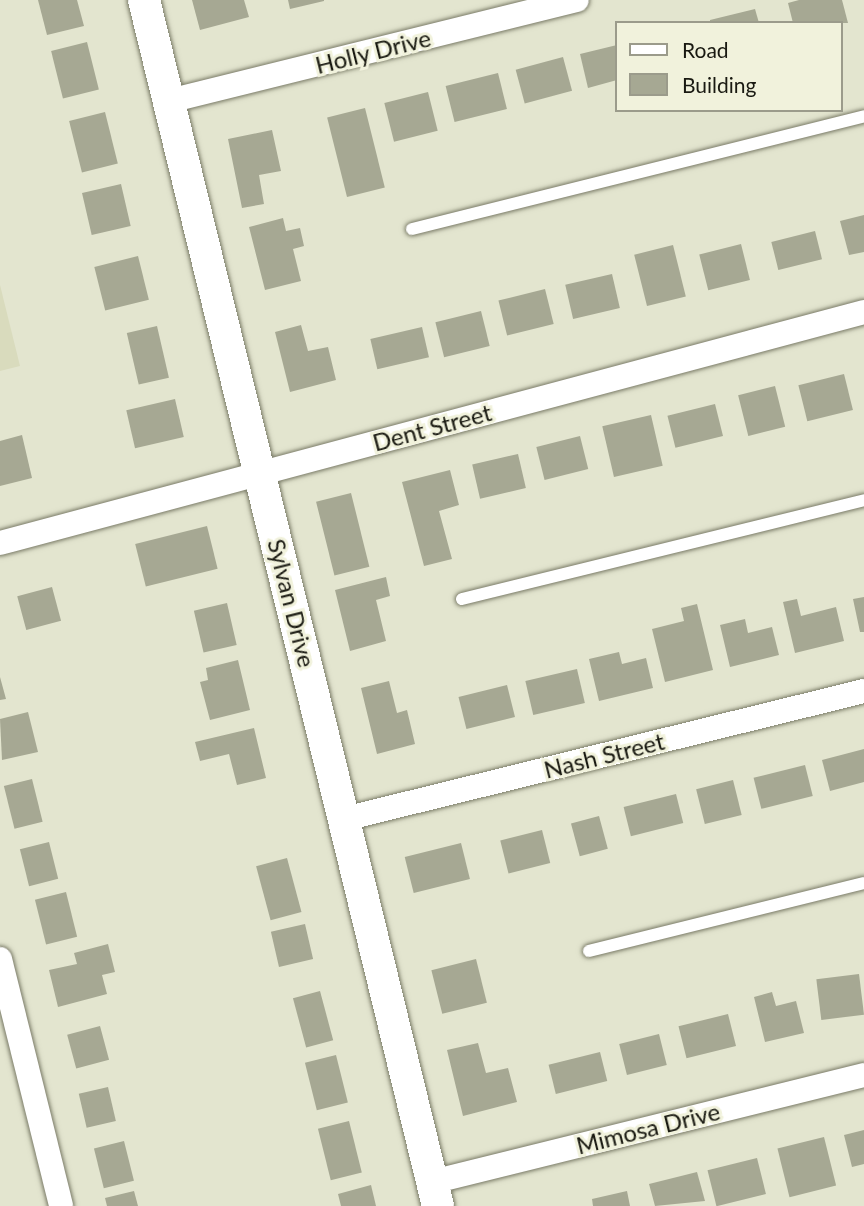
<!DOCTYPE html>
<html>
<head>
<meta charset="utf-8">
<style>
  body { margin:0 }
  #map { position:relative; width:864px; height:1206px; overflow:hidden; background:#e3e5cf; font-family:Lato,sans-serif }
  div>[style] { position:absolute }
  .built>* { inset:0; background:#d9dbbd }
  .building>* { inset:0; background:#a6a893; transform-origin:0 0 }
  .roads { filter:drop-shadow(0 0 2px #7a7b67) drop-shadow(0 0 2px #7a7b67) }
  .service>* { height:12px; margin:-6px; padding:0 6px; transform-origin:6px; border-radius:6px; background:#fff }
  .minor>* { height:24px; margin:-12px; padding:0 12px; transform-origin:12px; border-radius:12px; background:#fff }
  .tertiary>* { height:32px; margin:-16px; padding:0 16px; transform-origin:16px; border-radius:16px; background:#fff }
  span { translate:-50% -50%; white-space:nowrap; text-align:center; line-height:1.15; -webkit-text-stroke:6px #f1f2dc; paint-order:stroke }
  .street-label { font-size:24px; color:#191911 }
  .legend { position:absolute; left:615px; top:21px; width:228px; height:91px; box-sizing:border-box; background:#f1f2dc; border:2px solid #9b9b8b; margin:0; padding:9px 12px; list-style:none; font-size:21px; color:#191911 }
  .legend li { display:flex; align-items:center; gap:14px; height:35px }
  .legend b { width:35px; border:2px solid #9b9b8b }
</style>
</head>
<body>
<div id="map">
  <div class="built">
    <i style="clip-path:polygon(0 285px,20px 366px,0 371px)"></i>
  </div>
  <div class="building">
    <i style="clip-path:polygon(38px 0,77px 0,84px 26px,47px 35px)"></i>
    <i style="clip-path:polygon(192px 0,244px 0,249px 17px,200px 30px)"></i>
    <i style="clip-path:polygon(288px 0,324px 0,324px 1px,290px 9px)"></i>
    <i style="clip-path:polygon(799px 0,842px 0,848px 23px,793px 23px,788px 3px)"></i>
    <i style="clip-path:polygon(755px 9px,759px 23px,710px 23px,710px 20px)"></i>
    <i style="left:87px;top:42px;width:49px;height:37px;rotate:76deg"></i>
    <i style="clip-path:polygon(617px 45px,617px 80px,588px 88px,580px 54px)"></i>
    <i style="left:563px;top:57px;width:35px;height:49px;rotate:75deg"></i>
    <i style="left:498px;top:73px;width:37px;height:54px;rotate:76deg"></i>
    <i style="left:428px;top:92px;width:40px;height:45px;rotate:76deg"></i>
    <i style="left:365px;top:108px;width:82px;height:39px;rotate:76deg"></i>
    <i style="left:105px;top:112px;width:53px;height:37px;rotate:76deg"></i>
    <i style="clip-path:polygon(272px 130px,281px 171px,259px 175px,264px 204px,242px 208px,228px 139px)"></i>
    <i style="left:121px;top:184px;width:43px;height:40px;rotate:77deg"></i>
    <i style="clip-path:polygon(864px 215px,864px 252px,849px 255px,840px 221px)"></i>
    <i style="clip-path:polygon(283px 218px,286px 231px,300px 228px,304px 246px,293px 249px,301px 281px,265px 290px,249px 227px)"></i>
    <i style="left:815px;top:231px;width:29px;height:45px;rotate:76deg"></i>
    <i style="left:741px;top:244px;width:37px;height:43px;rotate:76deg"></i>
    <i style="left:673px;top:245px;width:53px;height:40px;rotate:76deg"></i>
    <i style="left:138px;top:256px;width:45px;height:45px;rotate:76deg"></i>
    <i style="left:612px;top:274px;width:35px;height:48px;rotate:77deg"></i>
    <i style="left:545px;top:289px;width:36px;height:48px;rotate:76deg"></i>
    <i style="left:481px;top:311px;width:36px;height:47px;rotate:76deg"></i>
    <i style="clip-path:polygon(301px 325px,308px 351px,328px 347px,336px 380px,290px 392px,275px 332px)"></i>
    <i style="left:157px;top:326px;width:53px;height:31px;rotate:77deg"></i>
    <i style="left:422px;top:327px;width:31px;height:53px;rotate:77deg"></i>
    <i style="left:844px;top:374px;width:37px;height:47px;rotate:76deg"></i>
    <i style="left:775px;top:386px;width:42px;height:38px;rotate:76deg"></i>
    <i style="left:175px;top:399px;width:39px;height:50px;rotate:77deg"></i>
    <i style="left:715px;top:404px;width:33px;height:49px;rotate:76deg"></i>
    <i style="left:651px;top:415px;width:52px;height:50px;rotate:77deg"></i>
    <i style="clip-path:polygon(22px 435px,32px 478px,0 486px,0 441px)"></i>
    <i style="left:580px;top:436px;width:34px;height:45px;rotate:76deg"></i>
    <i style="left:518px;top:454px;width:35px;height:47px;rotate:77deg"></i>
    <i style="clip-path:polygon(450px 470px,459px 505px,439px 511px,452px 559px,424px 566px,402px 482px)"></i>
    <i style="left:351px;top:493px;width:76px;height:36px;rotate:76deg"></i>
    <i style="left:207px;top:526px;width:44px;height:74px;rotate:76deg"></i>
    <i style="clip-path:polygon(386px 577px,390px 596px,376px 600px,386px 641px,350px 651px,335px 590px)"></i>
    <i style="left:52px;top:587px;width:35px;height:36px;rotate:75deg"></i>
    <i style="clip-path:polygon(864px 597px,864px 632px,860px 632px,853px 599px)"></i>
    <i style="clip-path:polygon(797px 599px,801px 616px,836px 607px,844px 641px,795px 653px,783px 602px)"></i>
    <i style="left:227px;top:603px;width:43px;height:34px;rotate:77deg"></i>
    <i style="clip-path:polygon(697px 604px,713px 670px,665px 682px,652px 629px,684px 621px,681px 608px)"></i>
    <i style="clip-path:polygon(745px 619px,748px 633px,772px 627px,779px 655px,730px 667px,720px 625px)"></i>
    <i style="clip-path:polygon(619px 652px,622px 664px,646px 658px,653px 688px,599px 701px,589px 659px)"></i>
    <i style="clip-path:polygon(238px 660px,250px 710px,210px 720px,200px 682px,208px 680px,206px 668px)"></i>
    <i style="left:577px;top:669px;width:35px;height:53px;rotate:77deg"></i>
    <i style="clip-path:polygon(0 677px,6px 699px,0 700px)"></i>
    <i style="clip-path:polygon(389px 681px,397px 713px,407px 710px,415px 744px,377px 754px,361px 688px)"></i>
    <i style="left:507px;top:685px;width:33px;height:50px;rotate:76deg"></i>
    <i style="clip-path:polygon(28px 712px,38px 752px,2px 760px,0 719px)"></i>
    <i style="clip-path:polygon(254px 728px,266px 778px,237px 785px,229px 754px,200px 761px,195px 742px)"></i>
    <i style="clip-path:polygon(864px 749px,864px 782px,830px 791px,822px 760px)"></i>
    <i style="left:805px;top:765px;width:32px;height:53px;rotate:76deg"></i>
    <i style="left:32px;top:779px;width:44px;height:29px;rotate:76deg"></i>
    <i style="left:733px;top:780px;width:36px;height:38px;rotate:76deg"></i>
    <i style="left:676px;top:794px;width:30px;height:54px;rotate:76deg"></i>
    <i style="left:599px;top:816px;width:34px;height:29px;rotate:75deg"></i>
    <i style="left:542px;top:830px;width:34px;height:43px;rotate:76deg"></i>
    <i style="left:49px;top:842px;width:38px;height:30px;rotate:76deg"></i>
    <i style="left:461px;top:843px;width:37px;height:58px;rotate:76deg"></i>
    <i style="left:287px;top:858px;width:56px;height:32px;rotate:75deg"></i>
    <i style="left:66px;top:892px;width:46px;height:32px;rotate:76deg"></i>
    <i style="left:305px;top:924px;width:36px;height:35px;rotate:77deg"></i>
    <i style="clip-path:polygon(108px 944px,115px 972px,102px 975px,107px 994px,58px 1007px,49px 970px,77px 964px,74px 953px)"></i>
    <i style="left:476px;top:959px;width:45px;height:46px;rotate:76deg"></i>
    <i style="left:859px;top:974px;width:41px;height:43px;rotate:83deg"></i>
    <i style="left:320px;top:991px;width:51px;height:28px;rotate:75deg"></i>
    <i style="clip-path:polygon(772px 992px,776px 1006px,796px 1001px,804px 1033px,765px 1042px,754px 997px)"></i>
    <i style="left:728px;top:1014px;width:33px;height:51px;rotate:76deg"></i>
    <i style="left:100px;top:1026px;width:35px;height:34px;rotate:75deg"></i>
    <i style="left:659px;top:1034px;width:32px;height:41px;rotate:76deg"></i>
    <i style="clip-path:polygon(478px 1043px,486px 1073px,508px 1068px,517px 1102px,463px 1116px,447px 1050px)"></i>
    <i style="left:600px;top:1052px;width:30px;height:53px;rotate:76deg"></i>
    <i style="left:336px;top:1055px;width:49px;height:32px;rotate:76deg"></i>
    <i style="left:108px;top:1087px;width:35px;height:30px;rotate:77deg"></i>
    <i style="left:349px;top:1121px;width:53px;height:32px;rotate:76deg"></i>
    <i style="clip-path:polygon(864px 1130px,864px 1164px,852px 1167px,844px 1135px)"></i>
    <i style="left:824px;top:1137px;width:50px;height:48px;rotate:76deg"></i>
    <i style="left:124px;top:1141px;width:41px;height:31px;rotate:76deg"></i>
    <i style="left:757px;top:1158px;width:37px;height:51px;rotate:76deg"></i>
    <i style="clip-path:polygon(697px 1172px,705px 1201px,655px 1206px,649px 1184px)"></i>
    <i style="clip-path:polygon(371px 1185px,376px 1206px,341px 1206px,338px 1194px)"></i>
    <i style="clip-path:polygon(134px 1191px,138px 1206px,107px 1206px,105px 1198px)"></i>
    <i style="clip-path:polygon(627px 1191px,630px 1206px,593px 1206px,592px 1199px)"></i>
  </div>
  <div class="roads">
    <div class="service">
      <i style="left:412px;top:229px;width:466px;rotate:-14deg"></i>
      <i style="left:462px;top:599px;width:414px;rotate:-13.8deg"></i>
      <i style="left:589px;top:951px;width:283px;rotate:-13.9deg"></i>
    </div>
    <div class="minor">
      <i style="left:169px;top:101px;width:420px;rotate:-13.9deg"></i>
      <i style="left:0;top:543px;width:894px;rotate:-14.97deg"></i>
      <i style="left:344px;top:819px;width:536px;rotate:-13.83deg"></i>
      <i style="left:0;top:959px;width:254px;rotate:76.1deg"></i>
      <i style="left:432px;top:1182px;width:445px;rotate:-13.9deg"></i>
    </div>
    <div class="tertiary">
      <i style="left:144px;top:0;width:1241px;rotate:76.3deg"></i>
    </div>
  </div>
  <div class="street-label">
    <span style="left:373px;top:51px;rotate:-14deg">Holly Drive</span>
    <span style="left:432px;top:427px;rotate:-15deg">Dent Street</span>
    <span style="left:292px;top:603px;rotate:76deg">Sylvan Drive</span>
    <span style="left:604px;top:755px;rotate:-14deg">Nash Street</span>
    <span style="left:648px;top:1128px;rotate:-14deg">Mimosa Drive</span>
  </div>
  <ul class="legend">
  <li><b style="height:9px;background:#fff"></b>Road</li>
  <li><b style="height:19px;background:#a6a893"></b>Building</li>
  </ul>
</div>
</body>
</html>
